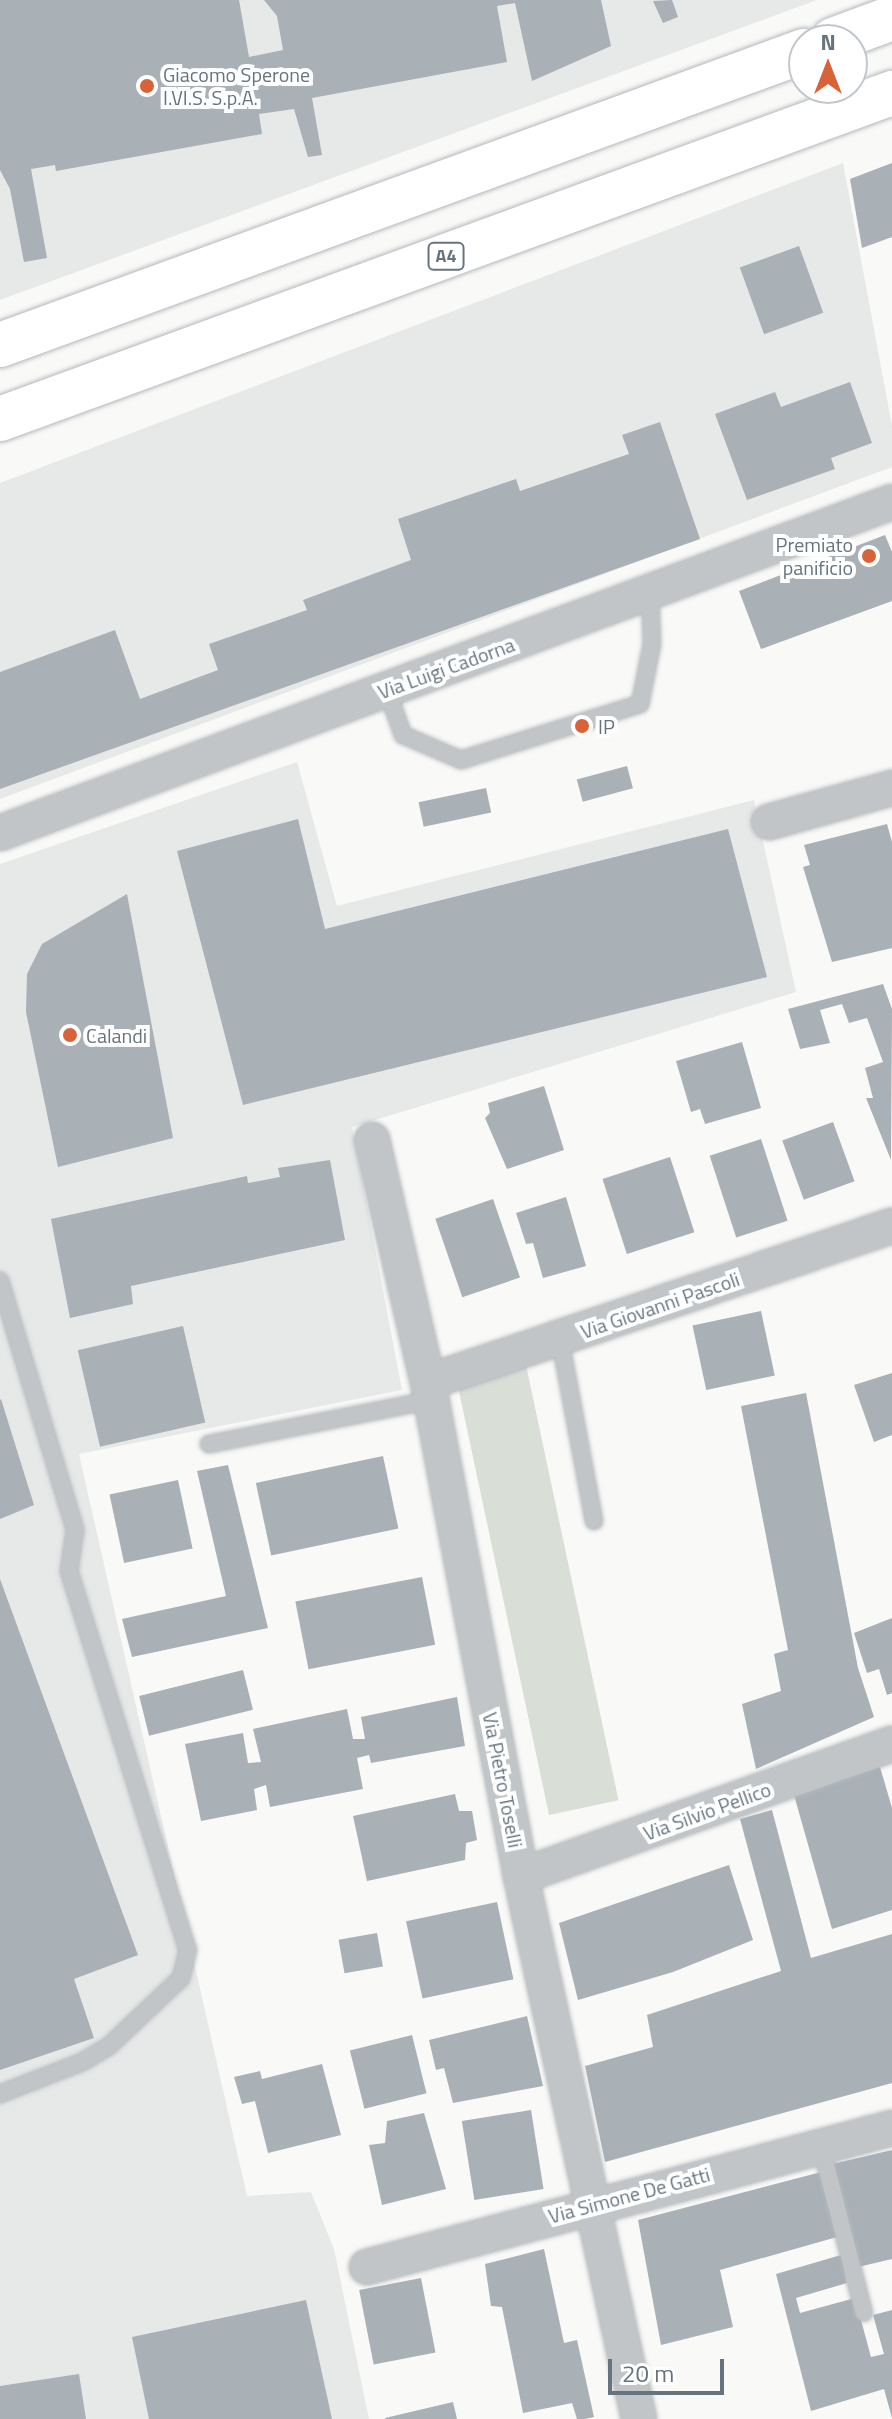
<!DOCTYPE html>
<html>
<head>
<meta charset="utf-8">
<style>
  body { margin:0 }
  #map { position:relative; width:892px; height:2419px; overflow:hidden; background:#f9f9f7; font-family:"Titillium Web",sans-serif }
  div>[style] { position:absolute }
  .built>* { inset:0; background:#e7e8e8 }
  .green>* { inset:0; background:#d9ded7; transform-origin:0 0 }
  .building>* { inset:0; background:#a9b0b6; transform-origin:0 0 }
  .roads { filter:drop-shadow(0 0 2px #b4b8bb) drop-shadow(0 0 2px #b4b8bb) }
  .service>* { height:16px; margin:-8px; padding:0 8px; transform-origin:8px; border-radius:8px; background:#c1c5c8 }
  .minor>* { height:34px; margin:-17px; padding:0 17px; transform-origin:17px; border-radius:17px; background:#c1c5c8 }
  .motorway>* { height:44px; margin:-22px; padding:0 22px; transform-origin:22px; border-radius:22px; background:#fff }
  .dots>* { width:22px; height:22px; translate:-50% -50%; box-sizing:border-box; border:4px solid #fff; border-radius:50% }
  span { translate:-50% -50%; white-space:nowrap; text-align:center; line-height:1.15; -webkit-text-stroke:8px #fff; paint-order:stroke }
  .shield-label span { padding:2px 6px; background:#fff; border:2px solid; border-radius:6px; -webkit-text-stroke-width:0 }
  .shield-label { font-size:18px; color:#667480; font-weight:700 }
  .poi-label { font-size:20px; color:#667480 }
  .left { translate:0 -50%; text-align:left }
  .right { translate:-100% -50%; text-align:right }
  .street-label { font-size:20px; color:#667480 }
  .north { position:absolute; left:788px; top:24px; width:80px; height:80px; box-sizing:border-box; background:#fff; border:2px solid #c2c7cc; border-radius:50%; rotate:0deg; font-size:22px; font-weight:700; line-height:32px; text-align:center; color:#667480 }
  .north::after { content:''; display:block; margin:auto; width:28px; height:36px; background:#d86339; clip-path:polygon(50% 0,100% 100%,50% 72%,0 100%) }
  .scale { position:absolute; left:608px; top:2359px; width:116px; height:36px; box-sizing:border-box; border:4px solid #667480; border-top:0; padding-left:10px; font-size:24px; line-height:28px; white-space:nowrap; color:#667480; -webkit-text-stroke:6px #fff; paint-order:stroke }
</style>
</head>
<body>
<div id="map">
  <div class="built">
    <i style="clip-path:polygon(0 0,817px 0,0 300px)"></i>
    <i style="clip-path:polygon(843px 163px,892px 426px,892px 467px,0 799px,0 483px)"></i>
    <i style="clip-path:polygon(297px 762px,337px 906px,754px 800px,796px 992px,352px 1127px,402px 1390px,79px 1454px,247px 2196px,311px 2192px,334px 2249px,369px 2419px,0 2419px,0 864px)"></i>
  </div>
  <div class="green">
    <i style="left:526px;top:1365px;width:445px;height:71px;rotate:78deg"></i>
  </div>
  <div class="building">
    <i style="clip-path:polygon(0 0,239px 0,249px 57px,283px 50px,277px 16px,264px 0,601px 0,611px 46px,532px 81px,515px 3px,497px 6px,507px 62px,312px 98px,322px 155px,308px 157px,294px 109px,259px 114px,262px 134px,56px 171px,55px 165px,31px 169px,47px 258px,24px 262px,10px 189px,0 170px)"></i>
    <i style="clip-path:polygon(672px 0,678px 17px,663px 23px,653px 1px)"></i>
    <i style="clip-path:polygon(892px 163px,892px 237px,862px 248px,850px 179px)"></i>
    <i style="left:799px;top:246px;width:71px;height:63px;rotate:70deg"></i>
    <i style="clip-path:polygon(850px 382px,872px 443px,831px 458px,835px 469px,747px 500px,715px 414px,775px 392px,781px 407px)"></i>
    <i style="clip-path:polygon(660px 422px,700px 539px,0 789px,0 672px,115px 630px,140px 699px,218px 670px,209px 644px,307px 610px,303px 600px,411px 560px,398px 519px,516px 479px,520px 491px,629px 454px,622px 435px)"></i>
    <i style="clip-path:polygon(885px 535px,892px 552px,892px 601px,761px 649px,739px 591px)"></i>
    <i style="left:627px;top:766px;width:23px;height:52px;rotate:75deg"></i>
    <i style="left:486px;top:788px;width:25px;height:69px;rotate:78deg"></i>
    <i style="clip-path:polygon(298px 819px,325px 929px,728px 829px,767px 977px,243px 1105px,177px 851px)"></i>
    <i style="clip-path:polygon(887px 824px,892px 842px,892px 948px,832px 962px,803px 867px,810px 865px,804px 845px)"></i>
    <i style="clip-path:polygon(127px 894px,173px 1138px,58px 1167px,26px 1012px,27px 974px,42px 944px)"></i>
    <i style="clip-path:polygon(883px 984px,892px 1009px,891px 1160px,866px 1098px,873px 1098px,865px 1068px,883px 1062px,867px 1018px,849px 1023px,842px 1004px,820px 1010px,830px 1043px,800px 1049px,788px 1009px)"></i>
    <i style="clip-path:polygon(742px 1042px,761px 1108px,705px 1124px,700px 1109px,691px 1112px,676px 1061px)"></i>
    <i style="clip-path:polygon(544px 1086px,564px 1150px,507px 1169px,485px 1118px,490px 1113px,488px 1103px)"></i>
    <i style="left:833px;top:1122px;width:63px;height:54px;rotate:70deg"></i>
    <i style="left:761px;top:1139px;width:86px;height:54px;rotate:72deg"></i>
    <i style="left:670px;top:1157px;width:79px;height:71px;rotate:72deg"></i>
    <i style="clip-path:polygon(330px 1160px,345px 1240px,131px 1286px,133px 1304px,70px 1318px,51px 1219px,247px 1176px,248px 1183px,280px 1177px,278px 1168px)"></i>
    <i style="clip-path:polygon(566px 1197px,586px 1266px,543px 1278px,533px 1243px,526px 1244px,516px 1213px)"></i>
    <i style="left:493px;top:1199px;width:83px;height:61px;rotate:71deg"></i>
    <i style="left:761px;top:1311px;width:66px;height:70px;rotate:78deg"></i>
    <i style="left:183px;top:1326px;width:99px;height:108px;rotate:77deg"></i>
    <i style="clip-path:polygon(892px 1373px,892px 1435px,874px 1442px,854px 1385px)"></i>
    <i style="clip-path:polygon(806px 1393px,858px 1668px,874px 1717px,756px 1769px,742px 1704px,781px 1691px,774px 1654px,788px 1650px,741px 1406px)"></i>
    <i style="clip-path:polygon(1px 1399px,34px 1505px,0 1519px,0 1400px)"></i>
    <i style="left:383px;top:1456px;width:74px;height:130px;rotate:78deg"></i>
    <i style="clip-path:polygon(228px 1465px,268px 1628px,132px 1657px,122px 1619px,226px 1596px,197px 1471px)"></i>
    <i style="left:178px;top:1480px;width:70px;height:70px;rotate:78deg"></i>
    <i style="left:422px;top:1577px;width:69px;height:129px;rotate:79deg"></i>
    <i style="clip-path:polygon(0 1579px,138px 1955px,74px 1979px,94px 2038px,0 2070px)"></i>
    <i style="clip-path:polygon(892px 1618px,892px 1693px,887px 1695px,879px 1669px,867px 1673px,854px 1633px)"></i>
    <i style="left:243px;top:1670px;width:41px;height:107px;rotate:76deg"></i>
    <i style="clip-path:polygon(457px 1697px,465px 1746px,371px 1763px,369px 1755px,357px 1758px,363px 1789px,270px 1807px,266px 1785px,254px 1789px,257px 1810px,201px 1821px,185px 1744px,243px 1733px,248px 1763px,261px 1762px,253px 1729px,347px 1709px,353px 1739px,365px 1739px,361px 1717px)"></i>
    <i style="clip-path:polygon(880px 1767px,892px 1808px,892px 1910px,832px 1929px,794px 1795px)"></i>
    <i style="clip-path:polygon(455px 1794px,459px 1811px,472px 1811px,477px 1840px,466px 1843px,465px 1860px,367px 1881px,353px 1816px)"></i>
    <i style="clip-path:polygon(772px 1810px,811px 1958px,892px 1934px,892px 2083px,605px 2162px,585px 2066px,653px 2047px,647px 2015px,781px 1971px,740px 1819px)"></i>
    <i style="clip-path:polygon(729px 1865px,753px 1940px,673px 1972px,578px 2000px,559px 1923px)"></i>
    <i style="left:497px;top:1902px;width:79px;height:93px;rotate:78deg"></i>
    <i style="left:377px;top:1933px;width:34px;height:39px;rotate:80deg"></i>
    <i style="clip-path:polygon(527px 2016px,543px 2086px,453px 2103px,444px 2068px,436px 2070px,429px 2040px)"></i>
    <i style="left:412px;top:2035px;width:60px;height:64px;rotate:76deg"></i>
    <i style="clip-path:polygon(322px 2064px,341px 2135px,268px 2153px,255px 2101px,242px 2104px,234px 2077px,260px 2071px,262px 2079px)"></i>
    <i style="left:531px;top:2110px;width:80px;height:70px;rotate:81deg"></i>
    <i style="clip-path:polygon(424px 2113px,446px 2189px,382px 2205px,369px 2145px,385px 2143px,387px 2121px)"></i>
    <i style="clip-path:polygon(892px 2150px,892px 2259px,858px 2267px,832px 2164px)"></i>
    <i style="clip-path:polygon(821px 2172px,837px 2237px,720px 2270px,733px 2327px,661px 2345px,638px 2220px)"></i>
    <i style="clip-path:polygon(544px 2249px,564px 2343px,577px 2340px,594px 2417px,585px 2419px,577px 2419px,572px 2403px,523px 2413px,502px 2307px,491px 2306px,485px 2264px)"></i>
    <i style="clip-path:polygon(841px 2255px,847px 2283px,796px 2298px,800px 2313px,855px 2298px,871px 2357px,884px 2354px,873px 2315px,892px 2310px,892px 2418px,884px 2389px,811px 2411px,776px 2274px)"></i>
    <i style="left:421px;top:2278px;width:76px;height:63px;rotate:79deg"></i>
    <i style="clip-path:polygon(306px 2300px,332px 2419px,149px 2419px,132px 2337px)"></i>
    <i style="clip-path:polygon(79px 2374px,86px 2419px,0 2419px,0 2386px)"></i>
    <i style="clip-path:polygon(453px 2402px,457px 2419px,385px 2419px,385px 2418px)"></i>
  </div>
  <div class="roads">
    <div class="service">
      <i style="left:387px;top:690px;width:48px;rotate:70.4deg"></i>
      <i style="left:403px;top:735px;width:63px;rotate:23.3deg"></i>
      <i style="left:461px;top:760px;width:188px;rotate:-17.4deg"></i>
      <i style="left:640px;top:704px;width:61px;rotate:-78.7deg"></i>
      <i style="left:652px;top:644px;width:52px;rotate:-92.2deg"></i>
      <i style="left:0;top:1281px;width:260px;rotate:73.2deg"></i>
      <i style="left:75px;top:1530px;width:41px;rotate:98.3deg"></i>
      <i style="left:69px;top:1571px;width:397px;rotate:72.6deg"></i>
      <i style="left:188px;top:1950px;width:29px;rotate:104deg"></i>
      <i style="left:181px;top:1978px;width:99px;rotate:136.6deg"></i>
      <i style="left:109px;top:2046px;width:31px;rotate:149deg"></i>
      <i style="left:82px;top:2062px;width:88px;rotate:158.7deg"></i>
      <i style="left:560px;top:1339px;width:185px;rotate:79.4deg"></i>
      <i style="left:209px;top:1444px;width:226px;rotate:-11.2deg"></i>
      <i style="left:821px;top:2146px;width:172px;rotate:75.6deg"></i>
    </div>
    <div class="minor">
      <i style="left:769px;top:822px;width:128px;rotate:-15.5deg"></i>
      <i style="left:0;top:833px;width:951px;rotate:-20.36deg"></i>
      <i style="left:372px;top:1140px;width:248px;rotate:77deg"></i>
      <i style="left:428px;top:1382px;width:503px;rotate:79.34deg"></i>
      <i style="left:521px;top:1876px;width:556px;rotate:77.74deg"></i>
      <i style="left:428px;top:1382px;width:490px;rotate:-18.6deg"></i>
      <i style="left:521px;top:1876px;width:394px;rotate:-19.6deg"></i>
      <i style="left:367px;top:2267px;width:543px;rotate:-14.83deg"></i>
    </div>
    <div class="motorway">
      <i style="left:833px;top:40px;width:63px;rotate:-20.4deg"></i>
      <i style="left:0;top:345px;width:856px;rotate:-20.09deg"></i>
      <i style="left:0;top:419px;width:950px;rotate:-20.08deg"></i>
    </div>
  </div>
  <div class="dots">
    <i style="left:147px;top:86px;background:#d86339"></i>
    <i style="left:869px;top:556px;background:#d86339"></i>
    <i style="left:582px;top:726px;background:#d86339"></i>
    <i style="left:70px;top:1035px;background:#d86339"></i>
  </div>
  <div class="shield-label">
    <span style="left:446px;top:256px">A4</span>
  </div>
  <div class="poi-label">
    <span class="left" style="left:163px;top:86px">Giacomo Sperone<br>I.VI.S. S.p.A.</span>
    <span class="right" style="left:853px;top:556px">Premiato<br>panificio</span>
    <span class="left" style="left:598px;top:726px">IP</span>
    <span class="left" style="left:86px;top:1035px">Calandi</span>
  </div>
  <div class="street-label">
    <span style="left:446px;top:668px;rotate:-20deg">Via Luigi Cadorna</span>
    <span style="left:660px;top:1305px;rotate:-19deg">Via Giovanni Pascoli</span>
    <span style="left:503px;top:1780px;rotate:79deg">Via Pietro Toselli</span>
    <span style="left:707px;top:1811px;rotate:-20deg">Via Silvio Pellico</span>
    <span style="left:629px;top:2195px;rotate:-15deg">Via Simone De Gatti</span>
  </div>
  <div class="north">N</div>
  <div class="scale">20 m</div>
</div>
</body>
</html>
